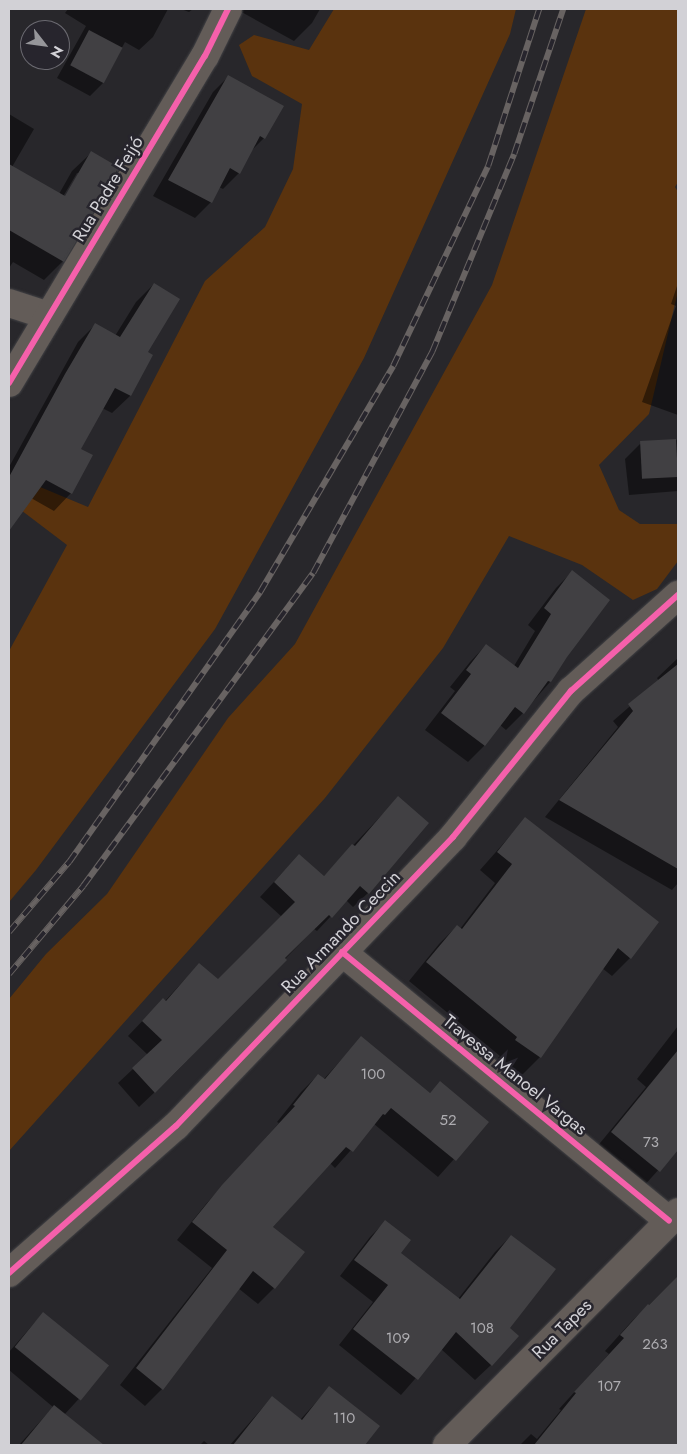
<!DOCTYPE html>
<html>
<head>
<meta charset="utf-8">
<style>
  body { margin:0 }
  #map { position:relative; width:687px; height:1454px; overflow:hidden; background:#28272b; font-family:Jost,sans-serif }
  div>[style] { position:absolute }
  .green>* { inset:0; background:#5a330e }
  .shadow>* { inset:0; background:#0007 }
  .building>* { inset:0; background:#414043; transform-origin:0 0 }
  .roads { filter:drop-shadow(0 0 1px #434346) drop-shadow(0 0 1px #434346) }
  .street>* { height:28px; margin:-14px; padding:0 14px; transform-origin:14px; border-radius:14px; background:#635c58 }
  .rail>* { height:5.5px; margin-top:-2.75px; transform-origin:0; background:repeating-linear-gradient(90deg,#27252d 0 11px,#686362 0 22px); box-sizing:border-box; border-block:1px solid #686362 }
  .cycleway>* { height:6px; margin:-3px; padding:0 3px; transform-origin:3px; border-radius:3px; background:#f560ab }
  span { translate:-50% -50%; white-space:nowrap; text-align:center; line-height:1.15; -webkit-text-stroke:5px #27252d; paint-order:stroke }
  .number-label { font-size:15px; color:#aeadb1 }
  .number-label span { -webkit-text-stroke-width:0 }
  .street-label { font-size:18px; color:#d2d1d6 }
  .frame { position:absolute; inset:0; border:10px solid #d2d1d6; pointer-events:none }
  .north { position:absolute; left:20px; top:20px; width:50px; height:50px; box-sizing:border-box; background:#27252d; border:1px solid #6b6a71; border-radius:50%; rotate:120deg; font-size:14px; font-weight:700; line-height:20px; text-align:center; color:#d2d1d6 }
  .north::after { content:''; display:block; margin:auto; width:18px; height:22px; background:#96969a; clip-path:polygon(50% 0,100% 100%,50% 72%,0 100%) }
</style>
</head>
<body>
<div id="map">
  <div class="green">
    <i style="clip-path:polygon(334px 9px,516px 9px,510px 34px,364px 358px,215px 629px,36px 870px,9px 902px,9px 651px,67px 545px,9px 501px,9px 474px,88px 507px,205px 281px,265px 227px,293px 169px,302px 104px,252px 76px,239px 45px,254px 35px,309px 50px)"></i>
    <i style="clip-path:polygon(586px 9px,678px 9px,678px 182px,675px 187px,678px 192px,678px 291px,649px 414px,599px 465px,619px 510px,640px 524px,678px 524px,678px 561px,657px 589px,633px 600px,582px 565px,509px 536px,443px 648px,325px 798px,9px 1151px,9px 999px,46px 954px,107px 894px,228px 718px,295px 644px,492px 285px)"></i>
  </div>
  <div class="shadow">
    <i style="clip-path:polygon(68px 9px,168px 9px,153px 37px,139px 50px,125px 42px,103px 83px,90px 96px,57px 78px,86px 26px,65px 13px)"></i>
    <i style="clip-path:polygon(181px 9px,193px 9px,189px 12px)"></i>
    <i style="clip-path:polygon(236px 9px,320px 9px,312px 23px,294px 41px)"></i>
    <i style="clip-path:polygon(228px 77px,264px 138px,250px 152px,239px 173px,223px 189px,219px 187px,211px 202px,195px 218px,153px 196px,213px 92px)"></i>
    <i style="clip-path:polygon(evenodd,9px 114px,34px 129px,12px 167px,59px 194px,72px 171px,91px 153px,63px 261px,44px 280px,13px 262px,9px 268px,9px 114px,77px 173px,80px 173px,63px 202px,61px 200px,77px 173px)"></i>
    <i style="clip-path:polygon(678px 283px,678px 415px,642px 402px,676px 306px,671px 304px)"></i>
    <i style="clip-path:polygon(154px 284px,146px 353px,151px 356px,130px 396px,112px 413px,102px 408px,80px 450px,71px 493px,54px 511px,31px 498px,9px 529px,9px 467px,78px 342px,95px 325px,115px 336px,136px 302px)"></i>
    <i style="clip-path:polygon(678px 440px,678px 491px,629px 495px,625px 459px,640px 444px)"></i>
    <i style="clip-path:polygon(572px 572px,565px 656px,550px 682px,523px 713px,506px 730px,500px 725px,484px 746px,468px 762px,425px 730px,455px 691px,450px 687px,470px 662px,486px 645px,514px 666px,535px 631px,528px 625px,556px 588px)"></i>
    <i style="clip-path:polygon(678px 658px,678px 883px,672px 890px,545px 817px,618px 727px,613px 721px,659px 681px,657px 678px)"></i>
    <i style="clip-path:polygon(398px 798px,368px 893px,353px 907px,346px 900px,317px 931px,314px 929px,175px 1073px,139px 1107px,118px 1083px,148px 1055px,128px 1036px,149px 1014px,165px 1001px,199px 964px,218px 981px,282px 917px,260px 897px,285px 870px,323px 877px)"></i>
    <i style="clip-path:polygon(525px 819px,630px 958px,612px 976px,602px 968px,540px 1057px,522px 1075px,498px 1058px,500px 1056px,409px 981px,439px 944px,457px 926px,460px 929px,495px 883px,480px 870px)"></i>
    <i style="clip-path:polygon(678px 1026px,678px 1148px,643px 1187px,596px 1148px,646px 1087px,637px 1079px)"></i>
    <i style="clip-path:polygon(361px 1038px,429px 1094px,440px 1082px,487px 1122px,438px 1177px,374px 1124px,335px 1168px,330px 1163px,272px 1228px,274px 1288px,258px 1304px,238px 1288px,162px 1389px,145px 1406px,120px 1385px,212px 1268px,177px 1240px,206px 1204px,279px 1123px,277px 1122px,301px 1092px,318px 1075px,323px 1080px)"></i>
    <i style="clip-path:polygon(385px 1222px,399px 1253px,458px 1299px,495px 1252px,511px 1236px,508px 1328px,491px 1365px,475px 1380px,441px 1349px,401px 1395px,339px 1345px,373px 1302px,340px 1276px,370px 1237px)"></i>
    <i style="clip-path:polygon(678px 1277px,677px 1445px,520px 1445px,531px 1434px,537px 1439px,561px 1410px,559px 1409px,609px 1354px,605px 1351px,632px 1321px)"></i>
    <i style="clip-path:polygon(43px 1313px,108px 1367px,64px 1415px,97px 1442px,95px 1445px,19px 1445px,53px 1407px,9px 1370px,9px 1352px)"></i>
    <i style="clip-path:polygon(329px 1388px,378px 1426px,363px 1445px,230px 1445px,272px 1397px,300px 1420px)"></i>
    <i style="clip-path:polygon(204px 1441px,209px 1445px,200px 1445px)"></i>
  </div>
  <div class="building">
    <i style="left:89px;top:30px;width:38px;height:40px;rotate:28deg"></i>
    <i style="clip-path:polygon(228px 75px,284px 106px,265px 139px,260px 136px,240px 174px,230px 168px,212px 203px,168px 180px)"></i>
    <i style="clip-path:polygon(91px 151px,120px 168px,64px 262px,9px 230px,9px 164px,65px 196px)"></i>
    <i style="clip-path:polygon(154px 283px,180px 299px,148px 352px,153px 355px,131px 396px,115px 388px,81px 449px,93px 455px,72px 494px,46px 480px,9px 531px,9px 477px,65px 374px,95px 323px,120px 337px)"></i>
    <i style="left:676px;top:439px;width:38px;height:36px;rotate:87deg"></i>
    <i style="clip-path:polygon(572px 570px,610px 600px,567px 657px,551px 682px,548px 681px,524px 714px,515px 707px,485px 746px,441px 713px,471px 674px,466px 670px,486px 644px,518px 668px,551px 614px,544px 608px)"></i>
    <i style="clip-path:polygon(678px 664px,678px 869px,559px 800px,633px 711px,628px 704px)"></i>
    <i style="clip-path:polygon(398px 796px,429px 823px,369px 894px,360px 886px,332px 918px,329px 915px,285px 958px,287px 960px,155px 1093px,132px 1068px,162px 1040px,142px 1021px,163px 998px,166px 1001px,199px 963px,218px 979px,295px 902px,274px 882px,299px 854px,324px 876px,352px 844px,355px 846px)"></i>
    <i style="clip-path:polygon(525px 817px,659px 922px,631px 959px,618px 948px,541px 1058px,515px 1040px,517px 1037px,426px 962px,457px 925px,462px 929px,512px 864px,497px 852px)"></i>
    <i style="clip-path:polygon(361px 1036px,430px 1093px,440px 1081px,489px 1122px,456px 1161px,391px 1108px,385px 1115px,383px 1114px,353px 1152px,346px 1147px,273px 1227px,305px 1252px,275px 1289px,253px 1271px,163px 1390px,136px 1368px,227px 1250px,192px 1222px,222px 1185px,295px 1106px,293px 1105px,318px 1074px,325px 1079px)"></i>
    <i style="clip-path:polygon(678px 1050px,678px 1150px,660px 1172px,611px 1132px)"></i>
    <i style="clip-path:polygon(385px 1220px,411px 1240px,401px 1253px,460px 1299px,511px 1235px,556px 1269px,510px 1328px,519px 1336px,492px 1366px,456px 1332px,418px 1380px,353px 1329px,388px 1285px,354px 1260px)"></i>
    <i style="clip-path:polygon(678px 1276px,678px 1445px,534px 1445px,576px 1393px,574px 1392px,624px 1338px,620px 1335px,648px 1304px,649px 1305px)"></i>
    <i style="left:43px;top:1312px;width:85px;height:45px;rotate:39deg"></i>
    <i style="clip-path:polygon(329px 1386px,380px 1426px,365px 1445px,233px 1445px,272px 1396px,302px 1420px)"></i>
    <i style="clip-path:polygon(54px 1405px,104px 1445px,21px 1445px)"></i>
  </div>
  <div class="roads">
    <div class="street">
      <i style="left:9px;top:303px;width:42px;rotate:18deg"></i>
      <i style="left:9px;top:383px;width:381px;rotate:-59.1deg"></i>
      <i style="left:205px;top:56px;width:52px;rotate:-63.9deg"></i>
      <i style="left:342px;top:952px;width:423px;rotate:39.4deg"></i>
      <i style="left:9px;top:1273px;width:222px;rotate:-41.4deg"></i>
      <i style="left:176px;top:1126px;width:400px;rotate:-46.2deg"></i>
      <i style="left:453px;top:837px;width:188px;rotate:-51.1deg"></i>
      <i style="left:571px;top:691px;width:144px;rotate:-41.9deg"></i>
      <i style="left:447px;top:1445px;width:328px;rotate:-45.2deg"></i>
    </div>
  </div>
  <div class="rail">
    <i style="left:9px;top:932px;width:92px;rotate:-49.4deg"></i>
    <i style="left:69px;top:862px;width:331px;rotate:-54.7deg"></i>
    <i style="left:260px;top:592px;width:262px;rotate:-59.5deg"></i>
    <i style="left:393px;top:366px;width:221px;rotate:-64.6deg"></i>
    <i style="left:488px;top:166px;width:165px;rotate:-72deg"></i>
    <i style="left:9px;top:974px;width:115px;rotate:-49.9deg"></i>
    <i style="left:83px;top:886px;width:388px;rotate:-53.7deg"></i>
    <i style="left:313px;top:573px;width:251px;rotate:-61.7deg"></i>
    <i style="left:432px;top:352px;width:214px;rotate:-67.5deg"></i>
    <i style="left:514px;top:154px;width:153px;rotate:-71.3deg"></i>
  </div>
  <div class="cycleway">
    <i style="left:9px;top:383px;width:381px;rotate:-59.1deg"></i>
    <i style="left:205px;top:56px;width:52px;rotate:-63.9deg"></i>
    <i style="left:342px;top:952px;width:423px;rotate:39.4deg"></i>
    <i style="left:9px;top:1273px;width:222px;rotate:-41.4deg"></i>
    <i style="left:176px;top:1126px;width:400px;rotate:-46.2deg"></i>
    <i style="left:453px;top:837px;width:188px;rotate:-51.1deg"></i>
    <i style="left:571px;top:691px;width:144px;rotate:-41.9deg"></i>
  </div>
  <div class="number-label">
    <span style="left:373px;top:1075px">100</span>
    <span style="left:448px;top:1121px">52</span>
    <span style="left:651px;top:1143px">73</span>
    <span style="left:482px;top:1329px">108</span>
    <span style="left:398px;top:1339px">109</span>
    <span style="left:655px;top:1345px">263</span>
    <span style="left:609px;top:1387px">107</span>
    <span style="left:344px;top:1419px">110</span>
  </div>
  <div class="street-label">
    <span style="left:108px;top:189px;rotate:-59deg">Rua Padre Feijó</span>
    <span style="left:341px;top:932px;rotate:-46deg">Rua Armando Ceccin</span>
    <span style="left:515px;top:1075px;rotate:39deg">Travessa Manoel Vargas</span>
    <span style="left:562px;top:1329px;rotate:-45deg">Rua Tapes</span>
  </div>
  <div class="frame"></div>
  <div class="north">N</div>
</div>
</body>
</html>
